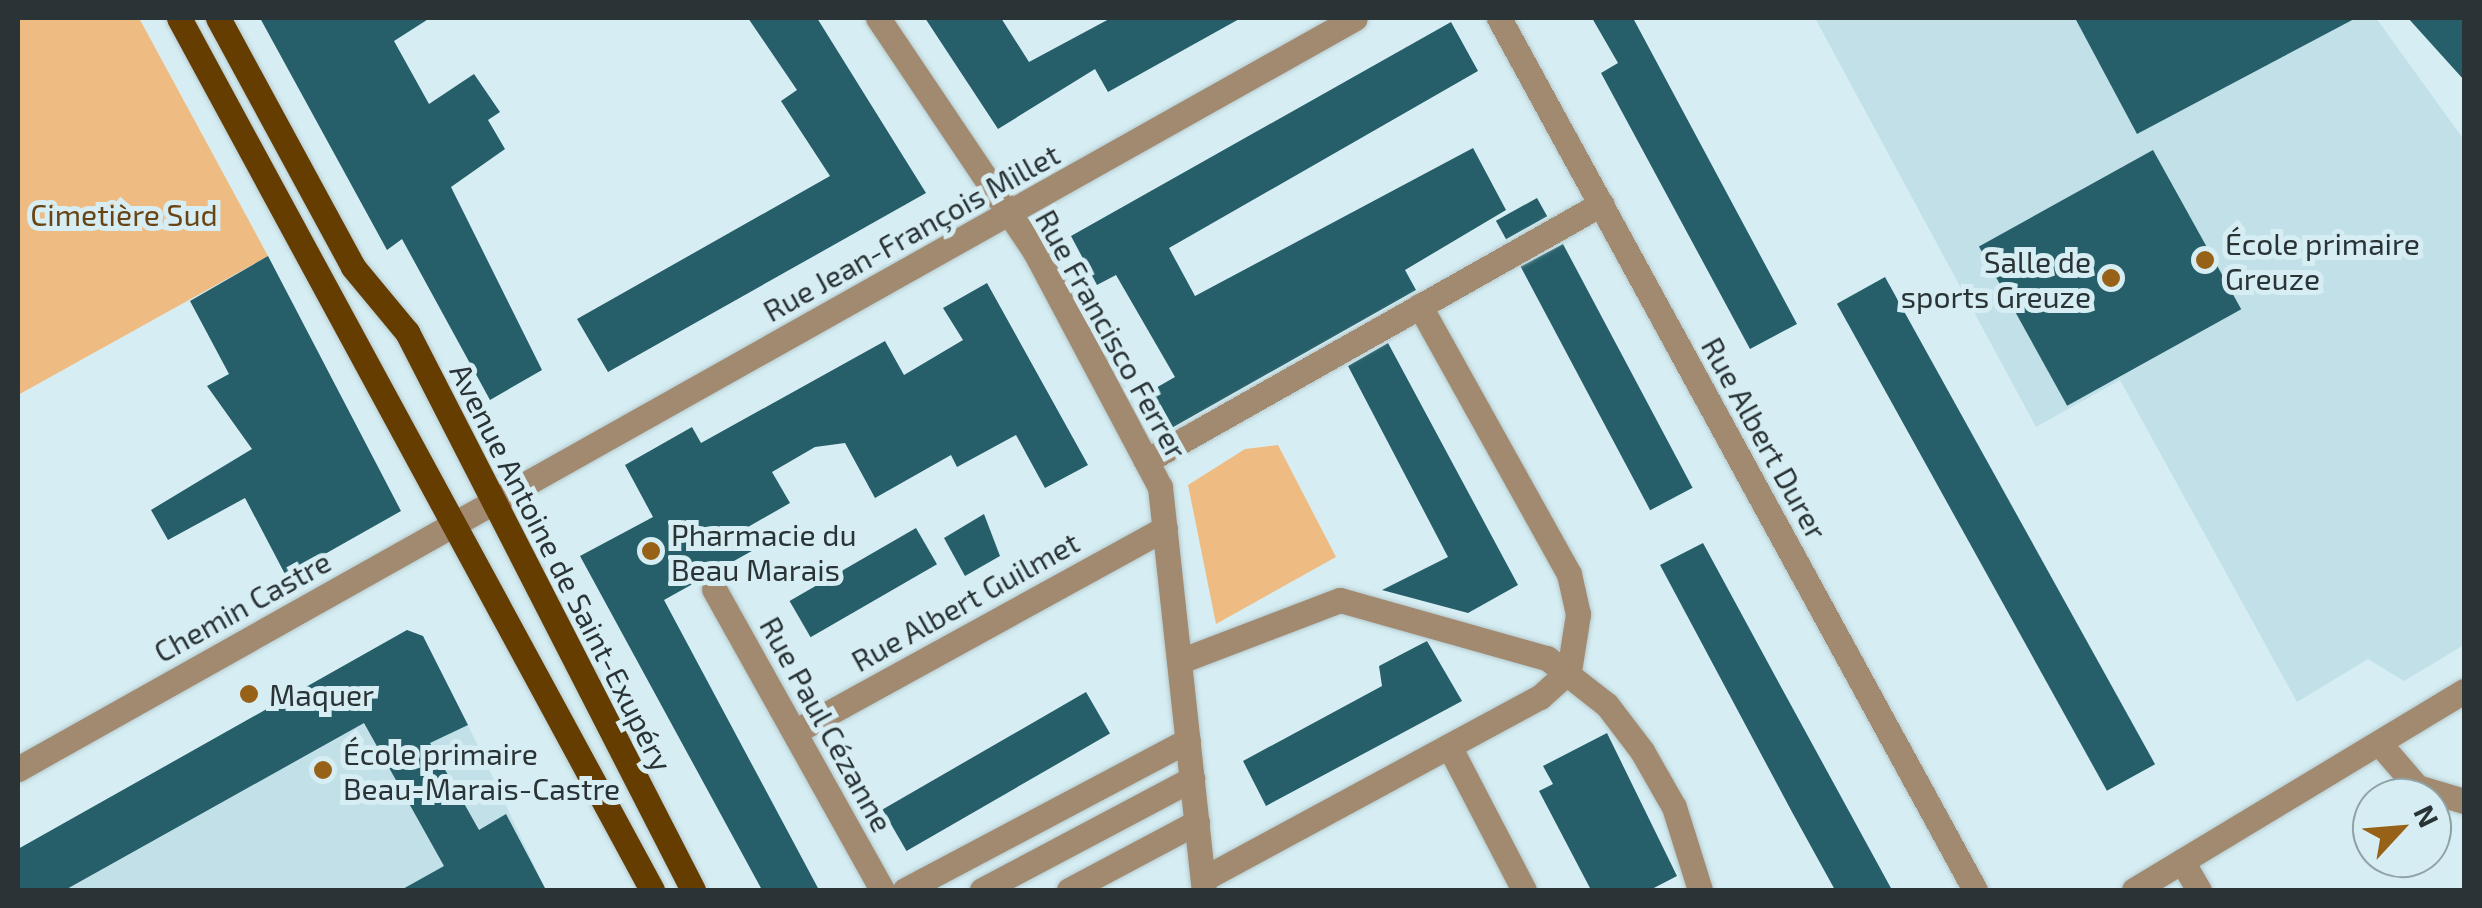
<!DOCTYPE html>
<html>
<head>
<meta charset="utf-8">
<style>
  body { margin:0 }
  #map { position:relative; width:2482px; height:908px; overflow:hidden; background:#d6eef3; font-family:"Exo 2",sans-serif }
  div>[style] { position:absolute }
  .built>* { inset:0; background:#c1e0e7 }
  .green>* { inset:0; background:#eebc83 }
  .building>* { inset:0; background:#265f6a; transform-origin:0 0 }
  .roads { filter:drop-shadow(0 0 2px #b4c9cd) drop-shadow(0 0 2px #b4c9cd) }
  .minor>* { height:25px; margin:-12.5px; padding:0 12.5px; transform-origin:12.5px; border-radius:12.5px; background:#a28a71 }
  .major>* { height:25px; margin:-12.5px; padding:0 12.5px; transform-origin:12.5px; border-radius:12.5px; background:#653d00 }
  .dots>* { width:28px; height:28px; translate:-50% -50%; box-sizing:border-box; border:5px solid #d6eef3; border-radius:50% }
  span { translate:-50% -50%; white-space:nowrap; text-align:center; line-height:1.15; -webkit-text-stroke:10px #d6eef3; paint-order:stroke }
  .park-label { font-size:30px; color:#694414 }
  .street-label { font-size:30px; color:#2a3335 }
  .poi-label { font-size:30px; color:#2a3335 }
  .left { translate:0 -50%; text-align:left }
  .right { translate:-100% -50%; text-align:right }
  .frame { position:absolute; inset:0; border:20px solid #2a3335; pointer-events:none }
  .north { position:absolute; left:2352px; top:778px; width:100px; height:100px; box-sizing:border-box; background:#d6eef3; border:2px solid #91a3a7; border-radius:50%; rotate:64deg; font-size:28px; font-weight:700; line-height:40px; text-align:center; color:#2a3335 }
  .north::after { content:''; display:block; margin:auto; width:35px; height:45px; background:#976218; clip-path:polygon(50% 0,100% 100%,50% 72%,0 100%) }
</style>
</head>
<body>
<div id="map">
  <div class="built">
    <i style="clip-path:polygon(1815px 18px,2376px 18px,2464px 140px,2464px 645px,2404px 681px,2368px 659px,2297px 702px,2120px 380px,2036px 427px)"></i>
    <i style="clip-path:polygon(407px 630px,468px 725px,542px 882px,526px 890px,18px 890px,18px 849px)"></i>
  </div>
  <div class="green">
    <i style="clip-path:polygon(18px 18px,139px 18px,268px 256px,18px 395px)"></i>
    <i style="clip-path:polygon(1278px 445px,1336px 557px,1216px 624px,1188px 485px,1245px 449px)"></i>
  </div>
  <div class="building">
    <i style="clip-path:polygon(260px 18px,430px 18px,394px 41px,429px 104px,474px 74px,500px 112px,488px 120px,505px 149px,451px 187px,542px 370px,490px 400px,402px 239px,387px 250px)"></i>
    <i style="clip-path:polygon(748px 18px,817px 18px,926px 193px,608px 372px,577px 319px,830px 176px,781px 101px,797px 90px)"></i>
    <i style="clip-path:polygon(925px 18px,1001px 18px,1029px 62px,1111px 18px,1241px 18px,1108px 92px,1095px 69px,998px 129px)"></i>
    <i style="clip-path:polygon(1592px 18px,1633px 18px,1797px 324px,1750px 349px,1601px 73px,1618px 63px)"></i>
    <i style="clip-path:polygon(2075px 18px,2356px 18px,2137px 134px)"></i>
    <i style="clip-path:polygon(2408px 18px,2464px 18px,2464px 80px)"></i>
    <i style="clip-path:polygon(1451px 22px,1478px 71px,1169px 248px,1195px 296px,1473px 148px,1506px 210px,1405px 270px,1416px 290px,1161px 434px,1140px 397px,1175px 377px,1116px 275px,1097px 285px,1071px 236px)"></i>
    <i style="left:2153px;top:150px;width:182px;height:199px;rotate:61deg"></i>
    <i style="left:1537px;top:198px;width:21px;height:47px;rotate:61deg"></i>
    <i style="left:1563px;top:244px;width:276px;height:48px;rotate:62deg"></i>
    <i style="clip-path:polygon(268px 256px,401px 511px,286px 576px,245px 498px,168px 540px,151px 510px,252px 449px,207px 386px,229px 374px,190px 301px)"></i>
    <i style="left:1885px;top:277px;width:557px;height:55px;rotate:61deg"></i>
    <i style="clip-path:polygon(987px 283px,1088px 465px,1045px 488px,1016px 435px,957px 467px,951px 455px,875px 498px,845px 443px,815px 447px,772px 472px,790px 503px,748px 527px,759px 547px,664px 600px,819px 890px,762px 890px,580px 556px,653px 517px,625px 465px,692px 427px,701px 443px,885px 341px,904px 375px,963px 340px,943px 308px)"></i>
    <i style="clip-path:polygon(1388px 343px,1518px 585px,1468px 613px,1382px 590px,1448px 557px,1348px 366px)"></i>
    <i style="clip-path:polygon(984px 514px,1000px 556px,965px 576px,944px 538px)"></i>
    <i style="left:916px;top:528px;width:42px;height:146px;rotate:60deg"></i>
    <i style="clip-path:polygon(1703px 543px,1780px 685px,1892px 890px,1835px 890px,1792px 812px,1660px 565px)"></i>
    <i style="clip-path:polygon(407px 630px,423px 636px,468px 725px,430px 743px,479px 830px,506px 814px,546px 890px,401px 890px,444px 866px,364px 723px,65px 890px,18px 890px,18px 849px)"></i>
    <i style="clip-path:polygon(1427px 641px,1462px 701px,1266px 806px,1243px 761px,1382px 686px,1379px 666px)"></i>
    <i style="left:1086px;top:692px;width:48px;height:235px;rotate:60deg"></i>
    <i style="clip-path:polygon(1607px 733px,1677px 876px,1650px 890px,1591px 890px,1539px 791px,1553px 784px,1543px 766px)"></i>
  </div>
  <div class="roads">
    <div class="minor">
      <i style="left:878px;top:18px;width:282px;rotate:56.1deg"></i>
      <i style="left:1035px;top:252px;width:266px;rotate:62deg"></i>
      <i style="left:1160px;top:487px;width:405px;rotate:83.8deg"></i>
      <i style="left:1499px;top:18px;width:993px;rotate:61.37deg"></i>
      <i style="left:1146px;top:461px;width:523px;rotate:-29.46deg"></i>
      <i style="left:714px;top:589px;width:345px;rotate:60.8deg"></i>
      <i style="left:1180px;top:661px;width:171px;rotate:-20.9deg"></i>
      <i style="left:1340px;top:600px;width:215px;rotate:15.7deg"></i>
      <i style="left:1547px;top:658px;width:76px;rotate:38.1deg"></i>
      <i style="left:1607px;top:705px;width:58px;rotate:52.7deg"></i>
      <i style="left:1642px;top:751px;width:64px;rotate:60.3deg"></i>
      <i style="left:1674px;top:807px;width:87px;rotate:72.6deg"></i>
      <i style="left:796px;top:731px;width:421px;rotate:-28.8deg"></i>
      <i style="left:2379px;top:743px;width:58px;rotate:49.2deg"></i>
      <i style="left:2417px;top:787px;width:49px;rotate:16.6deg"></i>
      <i style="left:1449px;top:746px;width:162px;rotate:62.5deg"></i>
      <i style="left:18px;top:769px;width:1533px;rotate:-29.32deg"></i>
      <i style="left:2182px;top:861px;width:34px;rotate:60deg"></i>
      <i style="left:1203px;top:879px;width:383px;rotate:-28.4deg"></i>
      <i style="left:1540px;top:697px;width:39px;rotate:-42deg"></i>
      <i style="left:1569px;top:671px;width:58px;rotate:-81deg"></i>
      <i style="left:1578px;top:614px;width:41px;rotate:-102.7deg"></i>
      <i style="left:1569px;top:574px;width:307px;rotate:-119.1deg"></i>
      <i style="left:905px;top:890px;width:320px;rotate:-27.9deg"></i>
      <i style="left:982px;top:890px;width:238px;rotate:-27.9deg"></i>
      <i style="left:1069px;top:890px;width:145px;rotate:-28deg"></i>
      <i style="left:2134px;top:890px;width:385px;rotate:-31.1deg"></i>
    </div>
    <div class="major">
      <i style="left:179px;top:18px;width:992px;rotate:61.52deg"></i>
      <i style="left:218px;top:18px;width:283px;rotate:61.5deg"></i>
      <i style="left:353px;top:267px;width:85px;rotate:50.3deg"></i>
      <i style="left:407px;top:332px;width:627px;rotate:62.86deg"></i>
    </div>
  </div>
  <div class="dots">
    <i style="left:2205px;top:260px;background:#976218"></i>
    <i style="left:2111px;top:278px;background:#976218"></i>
    <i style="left:651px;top:551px;background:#976218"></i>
    <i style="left:249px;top:694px;background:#976218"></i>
    <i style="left:323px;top:770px;background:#976218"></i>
  </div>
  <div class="park-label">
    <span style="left:124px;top:214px">Cimetière Sud</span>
  </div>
  <div class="street-label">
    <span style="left:911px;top:232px;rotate:-29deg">Rue Jean-François Millet</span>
    <span style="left:1112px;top:334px;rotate:61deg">Rue Francisco Ferrer</span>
    <span style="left:1765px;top:438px;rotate:61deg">Rue Albert Durer</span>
    <span style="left:562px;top:567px;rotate:63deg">Avenue Antoine de Saint-Exupéry</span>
    <span style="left:965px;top:601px;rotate:-29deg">Rue Albert Guilmet</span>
    <span style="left:242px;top:606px;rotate:-29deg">Chemin Castre</span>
    <span style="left:827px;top:724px;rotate:61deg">Rue Paul Cézanne</span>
  </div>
  <div class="poi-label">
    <span class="left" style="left:2225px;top:260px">École primaire<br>Greuze</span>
    <span class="right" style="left:2091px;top:278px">Salle de<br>sports Greuze</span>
    <span class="left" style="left:671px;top:551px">Pharmacie du<br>Beau Marais</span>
    <span class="left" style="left:269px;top:694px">Maquer</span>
    <span class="left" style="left:343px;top:770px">École primaire<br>Beau-Marais-Castre</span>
  </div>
  <div class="frame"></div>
  <div class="north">N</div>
</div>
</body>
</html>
